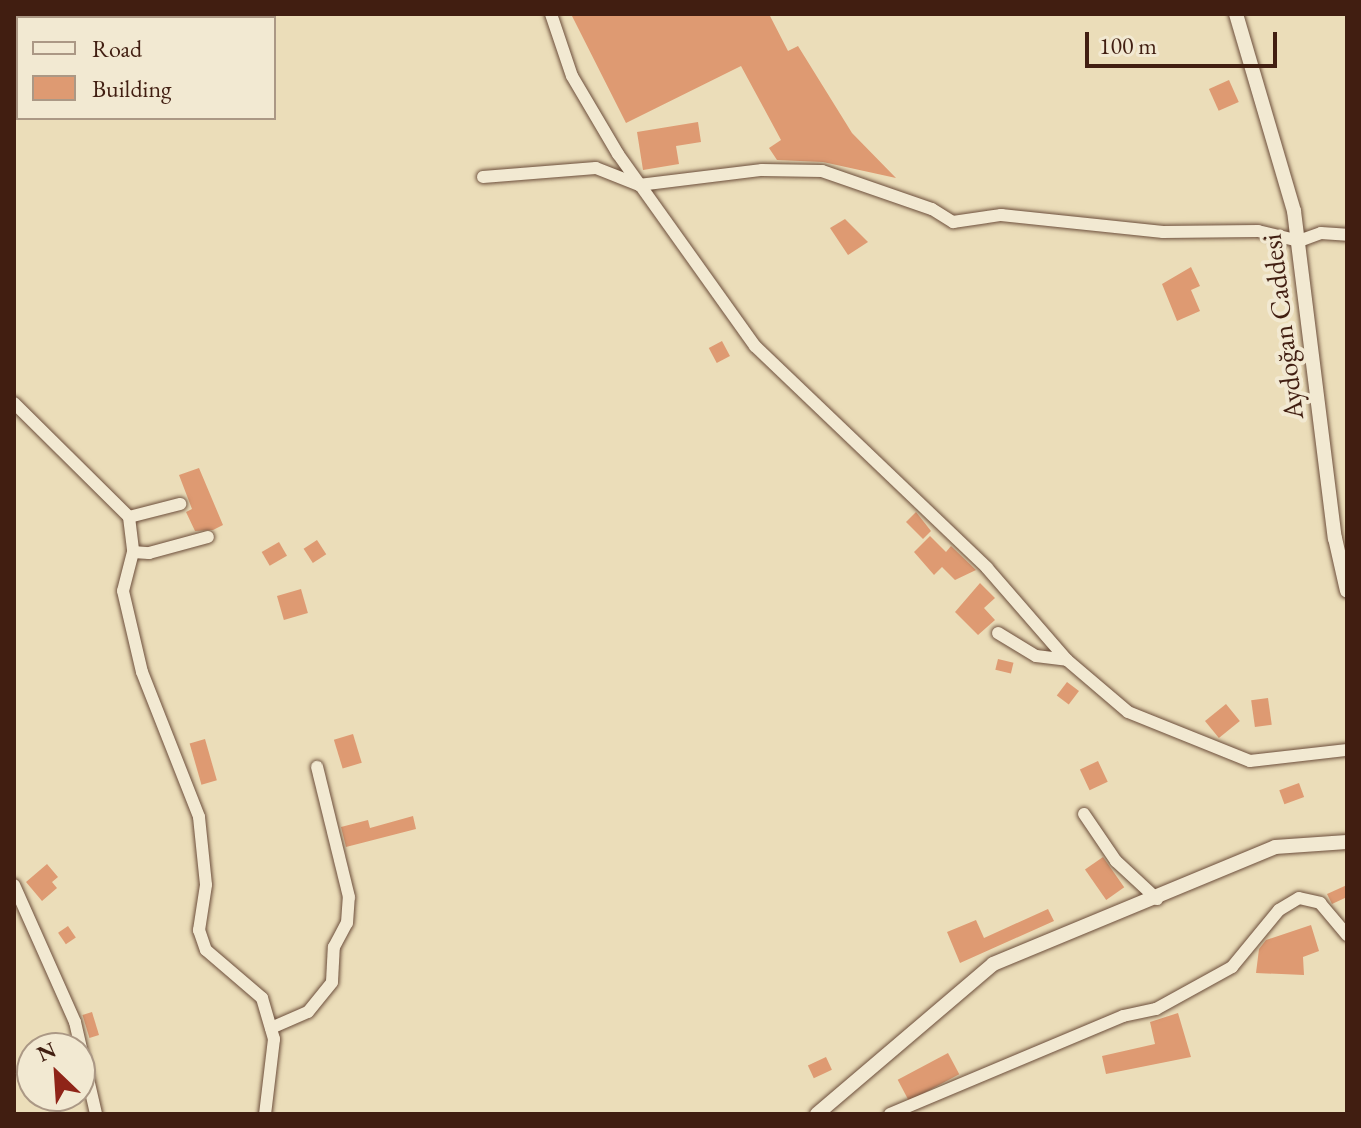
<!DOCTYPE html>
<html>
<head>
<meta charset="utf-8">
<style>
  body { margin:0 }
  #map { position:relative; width:1361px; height:1128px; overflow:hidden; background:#ebddb9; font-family:"EB Garamond",serif }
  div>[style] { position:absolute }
  .building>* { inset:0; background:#de9a72; transform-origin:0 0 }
  .roads { filter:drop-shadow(0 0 2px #6c4e3b) drop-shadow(0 0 2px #6c4e3b) }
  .minor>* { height:12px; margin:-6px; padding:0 6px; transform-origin:6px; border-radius:6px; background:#f2e9d2 }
  .tertiary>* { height:14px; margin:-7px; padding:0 7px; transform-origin:7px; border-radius:7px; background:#f2e9d2 }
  span { translate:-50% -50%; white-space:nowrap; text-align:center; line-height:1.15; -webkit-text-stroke:8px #f2e9d2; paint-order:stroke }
  .street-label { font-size:28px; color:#411e11 }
  .frame { position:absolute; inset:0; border:16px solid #411e11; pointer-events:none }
  .legend { position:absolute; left:16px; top:16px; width:260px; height:104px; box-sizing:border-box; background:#f2e9d2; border:2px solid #ab9885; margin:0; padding:10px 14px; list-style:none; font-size:24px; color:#411e11 }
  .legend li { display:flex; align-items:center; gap:16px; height:40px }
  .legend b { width:40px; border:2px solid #ab9885 }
  .north { position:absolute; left:16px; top:1032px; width:80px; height:80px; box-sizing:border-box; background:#f2e9d2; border:2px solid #ab9885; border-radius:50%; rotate:335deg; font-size:22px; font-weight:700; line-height:32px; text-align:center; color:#411e11 }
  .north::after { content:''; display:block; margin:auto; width:28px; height:36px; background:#8f2418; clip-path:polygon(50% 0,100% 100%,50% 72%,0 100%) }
  .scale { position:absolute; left:1085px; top:32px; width:192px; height:36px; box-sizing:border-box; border:4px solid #411e11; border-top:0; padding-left:10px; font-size:24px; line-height:28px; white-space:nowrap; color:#411e11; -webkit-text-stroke:6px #f2e9d2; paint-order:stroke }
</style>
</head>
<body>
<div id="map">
  <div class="building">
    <i style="clip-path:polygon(571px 14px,769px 14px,788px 51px,798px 46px,852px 133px,896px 178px,823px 162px,777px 160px,769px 148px,781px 140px,741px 66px,626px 123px)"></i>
    <i style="left:1229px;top:80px;width:24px;height:22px;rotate:66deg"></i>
    <i style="clip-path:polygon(698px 122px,701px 142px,676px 146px,679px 164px,643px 170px,637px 132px)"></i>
    <i style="clip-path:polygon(845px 219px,868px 242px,848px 255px,830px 228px)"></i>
    <i style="clip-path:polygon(1191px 267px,1200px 286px,1191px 290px,1200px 311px,1177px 321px,1162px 284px)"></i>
    <i style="left:722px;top:341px;width:17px;height:15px;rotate:62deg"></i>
    <i style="clip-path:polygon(199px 468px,223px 525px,213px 530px,195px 531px,186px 512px,192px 509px,179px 475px)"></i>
    <i style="clip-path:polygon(916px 512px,931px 531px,923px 539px,906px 522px)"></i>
    <i style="clip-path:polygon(930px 536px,946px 552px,951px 546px,976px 570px,955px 580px,942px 567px,934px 575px,914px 552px)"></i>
    <i style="left:317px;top:540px;width:17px;height:16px;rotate:57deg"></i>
    <i style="left:279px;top:542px;width:16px;height:20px;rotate:60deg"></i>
    <i style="clip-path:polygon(980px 583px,995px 598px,984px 608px,995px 620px,978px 635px,955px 612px)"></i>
    <i style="left:301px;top:589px;width:25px;height:25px;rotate:74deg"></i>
    <i style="left:998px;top:659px;width:16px;height:11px;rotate:14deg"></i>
    <i style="left:1067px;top:682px;width:15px;height:17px;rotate:37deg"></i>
    <i style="left:1268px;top:698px;width:27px;height:17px;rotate:82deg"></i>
    <i style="left:1226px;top:704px;width:22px;height:27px;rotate:51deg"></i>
    <i style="left:353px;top:734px;width:30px;height:20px;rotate:73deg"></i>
    <i style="left:205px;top:739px;width:43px;height:16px;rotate:74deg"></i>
    <i style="left:1098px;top:761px;width:23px;height:20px;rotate:65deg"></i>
    <i style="left:1299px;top:783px;width:15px;height:21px;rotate:70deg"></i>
    <i style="clip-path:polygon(413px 816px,416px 829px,346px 847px,341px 827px,368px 820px,370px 828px)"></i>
    <i style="left:1103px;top:857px;width:37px;height:22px;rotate:55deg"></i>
    <i style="clip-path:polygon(47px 864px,58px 877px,52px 882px,57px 888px,42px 901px,26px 882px)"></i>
    <i style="clip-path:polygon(1347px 885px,1347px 897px,1332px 904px,1327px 894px)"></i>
    <i style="clip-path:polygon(1048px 909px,1054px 921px,960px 963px,947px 932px,976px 920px,984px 938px)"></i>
    <i style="clip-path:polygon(1311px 925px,1319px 951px,1303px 957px,1304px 975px,1256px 973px,1259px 949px,1266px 940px)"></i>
    <i style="left:68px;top:926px;width:14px;height:12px;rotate:56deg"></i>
    <i style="left:92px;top:1012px;width:24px;height:10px;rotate:73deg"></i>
    <i style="clip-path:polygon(1178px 1013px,1191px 1057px,1106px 1074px,1102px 1056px,1155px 1044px,1150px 1022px)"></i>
    <i style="left:948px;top:1053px;width:24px;height:57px;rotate:62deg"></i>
    <i style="left:826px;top:1057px;width:14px;height:20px;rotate:65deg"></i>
  </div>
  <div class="roads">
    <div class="minor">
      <i style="left:551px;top:14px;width:65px;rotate:71.3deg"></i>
      <i style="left:572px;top:76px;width:91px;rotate:59.5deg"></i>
      <i style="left:618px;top:154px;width:236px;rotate:54.5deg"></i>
      <i style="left:755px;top:346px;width:321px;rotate:43.7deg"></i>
      <i style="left:987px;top:568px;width:122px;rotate:49deg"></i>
      <i style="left:1067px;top:660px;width:80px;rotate:40.4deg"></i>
      <i style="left:1128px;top:712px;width:131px;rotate:21.9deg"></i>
      <i style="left:1250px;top:761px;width:98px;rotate:-6.5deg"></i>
      <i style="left:483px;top:177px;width:113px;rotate:-4.6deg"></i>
      <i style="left:596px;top:168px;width:46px;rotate:21.6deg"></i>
      <i style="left:639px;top:185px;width:124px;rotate:-7deg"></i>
      <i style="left:762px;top:170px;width:60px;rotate:1deg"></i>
      <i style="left:822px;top:171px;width:116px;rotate:19.1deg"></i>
      <i style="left:932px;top:209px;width:25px;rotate:32deg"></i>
      <i style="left:953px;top:222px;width:49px;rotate:-8.3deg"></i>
      <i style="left:1001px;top:215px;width:163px;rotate:6deg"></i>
      <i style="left:1163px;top:232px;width:95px;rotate:-0.6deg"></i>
      <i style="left:1258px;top:231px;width:42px;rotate:13.7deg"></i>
      <i style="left:1299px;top:241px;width:23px;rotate:-20deg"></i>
      <i style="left:1321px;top:233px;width:26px;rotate:4deg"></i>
      <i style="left:14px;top:403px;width:162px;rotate:44.7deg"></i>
      <i style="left:129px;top:517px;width:35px;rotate:83deg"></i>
      <i style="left:133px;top:552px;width:40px;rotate:104.4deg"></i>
      <i style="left:123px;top:591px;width:83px;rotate:76.8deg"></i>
      <i style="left:142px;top:672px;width:156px;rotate:68.5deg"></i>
      <i style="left:199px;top:817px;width:68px;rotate:84.1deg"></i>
      <i style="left:206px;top:885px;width:46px;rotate:98.8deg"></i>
      <i style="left:199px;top:930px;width:21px;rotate:71deg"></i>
      <i style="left:206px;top:950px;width:74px;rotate:40.6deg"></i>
      <i style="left:262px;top:998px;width:43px;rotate:73.7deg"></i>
      <i style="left:274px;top:1039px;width:76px;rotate:96.8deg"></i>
      <i style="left:129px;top:517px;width:53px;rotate:-14.3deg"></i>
      <i style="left:133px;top:552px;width:16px;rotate:4deg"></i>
      <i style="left:149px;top:553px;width:61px;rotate:-15.2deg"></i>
      <i style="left:998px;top:633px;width:44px;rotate:31.2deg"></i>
      <i style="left:1036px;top:656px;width:31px;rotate:7deg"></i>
      <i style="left:1084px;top:814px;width:57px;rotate:55.8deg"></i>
      <i style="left:1116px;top:861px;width:56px;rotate:42.8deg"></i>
      <i style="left:14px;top:885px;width:150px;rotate:66deg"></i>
      <i style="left:75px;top:1022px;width:94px;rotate:77.1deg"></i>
      <i style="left:271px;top:1028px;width:40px;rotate:-23.4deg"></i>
      <i style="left:308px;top:1012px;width:38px;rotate:-51deg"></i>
      <i style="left:332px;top:982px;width:35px;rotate:-87deg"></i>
      <i style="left:334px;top:947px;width:27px;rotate:-62deg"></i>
      <i style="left:347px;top:923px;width:26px;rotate:-86deg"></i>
      <i style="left:349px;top:897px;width:134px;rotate:-103.8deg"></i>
      <i style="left:890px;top:1114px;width:253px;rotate:-22.8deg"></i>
      <i style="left:1123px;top:1016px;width:34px;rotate:-12deg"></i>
      <i style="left:1156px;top:1009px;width:87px;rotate:-28.9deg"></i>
      <i style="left:1232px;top:967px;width:74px;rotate:-50.5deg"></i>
      <i style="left:1279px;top:910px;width:23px;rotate:-31deg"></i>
      <i style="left:1299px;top:898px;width:22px;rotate:13deg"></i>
      <i style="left:1320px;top:903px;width:42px;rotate:49.8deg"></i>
    </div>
    <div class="tertiary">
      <i style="left:1236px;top:14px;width:205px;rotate:73.6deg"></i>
      <i style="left:1294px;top:211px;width:330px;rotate:82.9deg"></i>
      <i style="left:1335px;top:538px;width:54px;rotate:77.2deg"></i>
      <i style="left:817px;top:1114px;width:231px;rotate:-40.4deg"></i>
      <i style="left:993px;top:964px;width:305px;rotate:-22.5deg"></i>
      <i style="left:1275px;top:847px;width:72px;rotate:-4deg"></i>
    </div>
  </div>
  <div class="street-label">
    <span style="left:1282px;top:327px;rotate:-97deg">Aydoğan Caddesi</span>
  </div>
  <div class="frame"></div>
  <ul class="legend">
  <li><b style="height:10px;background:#f2e9d2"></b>Road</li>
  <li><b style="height:22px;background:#de9a72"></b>Building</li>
  </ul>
  <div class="north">N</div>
  <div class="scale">100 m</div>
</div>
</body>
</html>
